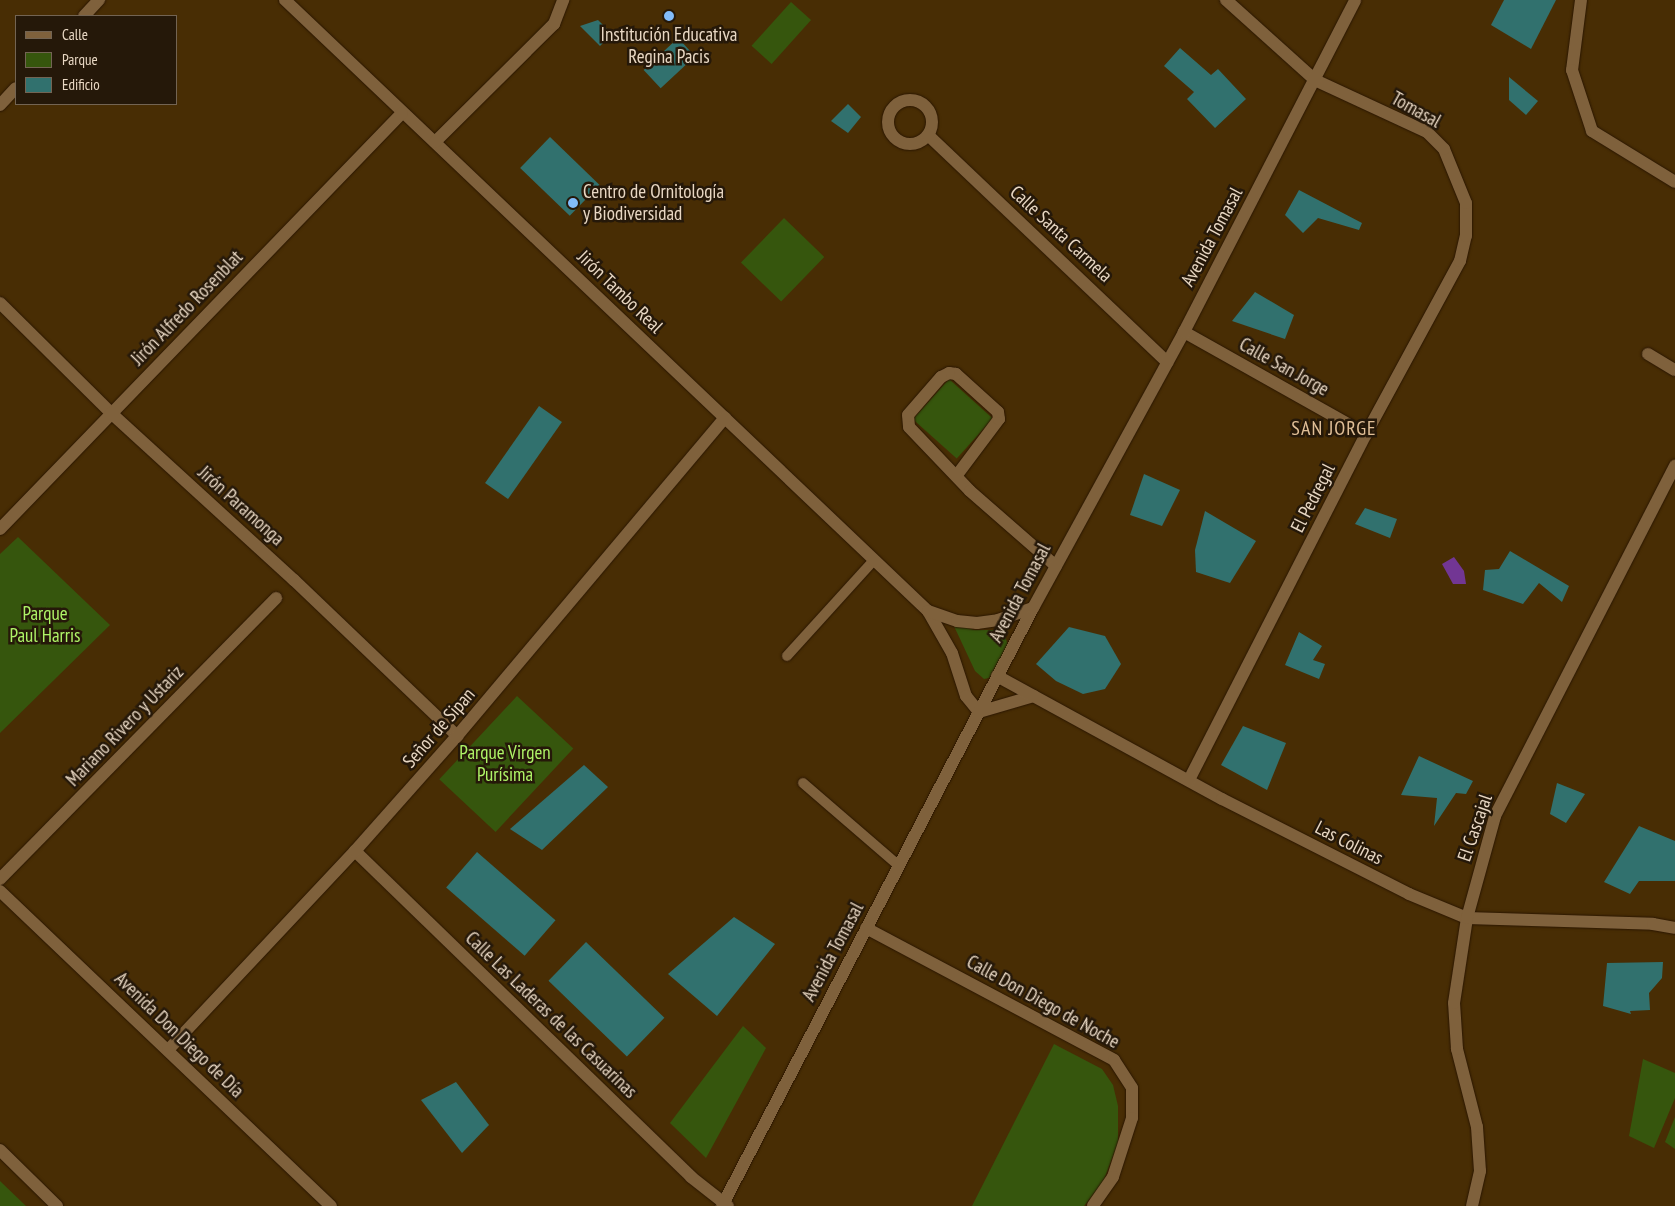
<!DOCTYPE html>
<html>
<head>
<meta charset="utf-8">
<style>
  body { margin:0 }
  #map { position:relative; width:1675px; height:1206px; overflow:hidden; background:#482d04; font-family:"PT Sans Narrow",sans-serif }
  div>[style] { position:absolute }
  .green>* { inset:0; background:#36560d; transform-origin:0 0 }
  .water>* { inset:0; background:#723694 }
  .building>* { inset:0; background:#31716e; transform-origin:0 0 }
  .roads { filter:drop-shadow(0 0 1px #2a1600) drop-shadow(0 0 1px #2a1600) }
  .lane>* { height:10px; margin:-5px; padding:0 5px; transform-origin:5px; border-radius:5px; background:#7f613c }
  .street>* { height:12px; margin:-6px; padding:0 6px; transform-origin:6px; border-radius:6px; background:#7f613c }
  .street>.ring { margin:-6px; padding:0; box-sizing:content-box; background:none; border:12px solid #7f613c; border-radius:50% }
  .secondary>* { height:12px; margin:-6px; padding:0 6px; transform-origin:6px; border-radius:6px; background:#7f613c }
  .dots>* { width:14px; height:14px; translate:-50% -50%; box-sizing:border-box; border:2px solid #251809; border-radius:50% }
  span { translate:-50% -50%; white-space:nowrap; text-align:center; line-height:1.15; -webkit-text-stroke:5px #251809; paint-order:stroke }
  .poi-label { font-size:19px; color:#e8d7c3 }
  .left { translate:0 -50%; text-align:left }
  .street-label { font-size:19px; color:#e8d7c3 }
  .park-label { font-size:19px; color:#aef367 }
  .neighbourhood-label { font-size:20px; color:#e1bf97; letter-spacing:1px }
  .legend { position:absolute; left:15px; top:15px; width:162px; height:90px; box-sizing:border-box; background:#251809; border:1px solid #736453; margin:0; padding:6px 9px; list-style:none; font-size:15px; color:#e8d7c3 }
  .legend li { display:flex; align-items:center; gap:10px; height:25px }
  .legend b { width:25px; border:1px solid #736453 }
</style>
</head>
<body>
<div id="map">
  <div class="green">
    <i style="left:791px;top:2px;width:27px;height:59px;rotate:42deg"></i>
    <i style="left:784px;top:218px;width:56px;height:62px;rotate:44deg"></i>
    <i style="left:949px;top:379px;width:59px;height:54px;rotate:42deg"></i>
    <i style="clip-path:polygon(18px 537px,110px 625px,0 733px,0 554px)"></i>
    <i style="clip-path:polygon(953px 624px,974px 630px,998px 630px,1004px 633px,1008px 645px,989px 678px,984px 679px,975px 671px)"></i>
    <i style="left:517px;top:696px;width:77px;height:114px;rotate:43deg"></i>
    <i style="clip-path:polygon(743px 1026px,766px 1048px,706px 1158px,670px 1123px)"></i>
    <i style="clip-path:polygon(1054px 1044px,1102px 1069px,1113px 1085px,1118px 1106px,1118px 1143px,1103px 1182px,1084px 1206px,972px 1206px)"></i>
    <i style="clip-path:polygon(1643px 1059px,1675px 1073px,1675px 1098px,1654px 1148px,1629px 1136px)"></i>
    <i style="clip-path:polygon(1675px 1117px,1675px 1149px,1665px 1142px)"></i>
    <i style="clip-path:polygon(0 1181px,26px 1206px,0 1206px)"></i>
  </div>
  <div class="water">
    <i style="clip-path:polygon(1454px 557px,1464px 571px,1466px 584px,1453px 584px,1442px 564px)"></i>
  </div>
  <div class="building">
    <i style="clip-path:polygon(1504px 0,1556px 0,1531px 49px,1491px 25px)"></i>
    <i style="clip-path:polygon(598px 20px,612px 34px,600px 46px,580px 26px)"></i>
    <i style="left:678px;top:38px;width:25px;height:47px;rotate:47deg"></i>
    <i style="clip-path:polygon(1180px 48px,1211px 75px,1218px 69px,1246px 99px,1215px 128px,1187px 99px,1194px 92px,1164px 66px)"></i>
    <i style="clip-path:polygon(1509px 77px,1538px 101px,1526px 115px,1509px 100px)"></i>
    <i style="clip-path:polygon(848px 104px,861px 117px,848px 133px,831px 121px)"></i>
    <i style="left:550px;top:137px;width:69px;height:43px;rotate:44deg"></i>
    <i style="clip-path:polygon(1299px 190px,1362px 223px,1359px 230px,1318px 218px,1303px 233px,1285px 215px)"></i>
    <i style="clip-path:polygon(1255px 292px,1294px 315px,1285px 339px,1232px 321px)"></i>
    <i style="left:539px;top:406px;width:28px;height:94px;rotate:35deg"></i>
    <i style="clip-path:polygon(1144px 474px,1180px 490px,1162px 526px,1130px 515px)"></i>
    <i style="clip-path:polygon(1365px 508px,1397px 519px,1390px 538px,1355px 524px)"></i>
    <i style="clip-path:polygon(1205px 511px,1256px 541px,1230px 583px,1196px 572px,1195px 550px)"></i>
    <i style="clip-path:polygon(1510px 551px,1569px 586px,1562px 602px,1539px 583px,1523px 604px,1483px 590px,1485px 570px,1499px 569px)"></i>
    <i style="clip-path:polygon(1069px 627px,1105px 636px,1121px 664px,1105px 689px,1083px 694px,1056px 681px,1036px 664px)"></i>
    <i style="clip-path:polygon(1299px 632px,1322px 646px,1313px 660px,1325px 664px,1319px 679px,1285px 665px)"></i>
    <i style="clip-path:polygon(1243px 726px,1286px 743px,1267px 790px,1221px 765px)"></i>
    <i style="clip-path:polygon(1419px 756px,1473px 781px,1466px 794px,1456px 793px,1434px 826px,1437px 798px,1401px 795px)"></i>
    <i style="clip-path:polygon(584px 765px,608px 787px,542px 850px,510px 829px)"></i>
    <i style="clip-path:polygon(1557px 783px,1585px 794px,1566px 823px,1550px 814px)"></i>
    <i style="clip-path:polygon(1639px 826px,1675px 841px,1675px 881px,1639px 881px,1630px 894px,1604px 882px)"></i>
    <i style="left:477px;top:852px;width:104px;height:47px;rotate:41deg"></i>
    <i style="clip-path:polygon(734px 917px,775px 944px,717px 1016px,668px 974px)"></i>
    <i style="left:586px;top:942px;width:109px;height:54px;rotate:44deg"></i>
    <i style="clip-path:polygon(1663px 962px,1662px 978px,1649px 993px,1650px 1010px,1630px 1011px,1631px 1014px,1603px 1006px,1607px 963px)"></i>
    <i style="clip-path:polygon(456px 1082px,489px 1125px,462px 1153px,421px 1100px)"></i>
  </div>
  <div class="roads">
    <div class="lane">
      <i style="left:787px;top:656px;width:130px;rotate:-47.8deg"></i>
      <i style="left:803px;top:783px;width:127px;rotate:40.8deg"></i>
    </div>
    <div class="street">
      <i style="left:285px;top:0;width:887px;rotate:43.54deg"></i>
      <i style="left:928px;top:611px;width:48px;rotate:60.3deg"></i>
      <i style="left:952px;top:653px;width:45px;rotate:72deg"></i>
      <i style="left:966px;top:696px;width:21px;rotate:51deg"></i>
      <i style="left:979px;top:712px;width:57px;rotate:-16.2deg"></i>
      <i style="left:1581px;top:0;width:71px;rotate:97.3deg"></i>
      <i style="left:1572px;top:70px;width:64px;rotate:71.8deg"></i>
      <i style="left:1592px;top:131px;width:97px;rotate:31.6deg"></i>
      <i class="ring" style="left:888px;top:100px;width:32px;height:32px"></i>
      <i style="left:928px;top:135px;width:330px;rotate:43.5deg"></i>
      <i style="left:435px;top:142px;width:168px;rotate:-44.8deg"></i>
      <i style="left:554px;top:24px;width:26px;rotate:-69deg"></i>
      <i style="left:0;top:303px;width:156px;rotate:44.7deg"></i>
      <i style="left:111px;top:413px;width:248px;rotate:42.4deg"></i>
      <i style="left:294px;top:580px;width:226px;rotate:43.7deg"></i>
      <i style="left:1184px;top:332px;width:209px;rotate:29.3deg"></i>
      <i style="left:1648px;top:354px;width:31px;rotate:31deg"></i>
      <i style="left:957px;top:475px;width:70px;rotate:-53.1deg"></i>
      <i style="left:999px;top:419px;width:7px;rotate:-98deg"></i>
      <i style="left:998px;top:412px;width:57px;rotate:-137.9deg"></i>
      <i style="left:956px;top:374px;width:7px;rotate:-172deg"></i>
      <i style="left:949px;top:373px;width:9px;rotate:153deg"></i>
      <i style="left:941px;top:377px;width:50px;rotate:131deg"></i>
      <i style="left:908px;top:415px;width:12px;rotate:85deg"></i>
      <i style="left:909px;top:427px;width:88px;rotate:46.4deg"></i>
      <i style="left:970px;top:491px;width:114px;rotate:41.1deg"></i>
      <i style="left:0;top:529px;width:578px;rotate:-45.98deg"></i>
      <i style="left:928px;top:611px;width:31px;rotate:19deg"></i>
      <i style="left:957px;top:621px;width:20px;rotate:6deg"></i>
      <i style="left:977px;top:623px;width:21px;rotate:-8deg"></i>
      <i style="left:998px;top:620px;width:37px;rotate:-19deg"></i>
      <i style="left:997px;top:676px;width:256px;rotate:28.7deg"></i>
      <i style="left:1222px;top:799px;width:210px;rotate:26.9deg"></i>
      <i style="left:1409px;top:894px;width:63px;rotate:22.5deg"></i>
      <i style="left:1467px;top:918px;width:186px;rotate:1.8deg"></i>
      <i style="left:1653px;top:924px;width:22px;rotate:10deg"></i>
      <i style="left:1189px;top:780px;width:389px;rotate:-62.9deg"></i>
      <i style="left:1366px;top:434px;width:197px;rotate:-61.5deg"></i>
      <i style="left:1460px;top:261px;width:26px;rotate:-77deg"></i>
      <i style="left:1466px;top:236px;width:33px;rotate:-90deg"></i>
      <i style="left:1466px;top:203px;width:58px;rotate:-112.2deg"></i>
      <i style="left:1444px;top:149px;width:24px;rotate:-135deg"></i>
      <i style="left:1427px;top:132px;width:123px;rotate:-155.1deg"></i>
      <i style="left:1315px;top:80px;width:120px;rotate:-138deg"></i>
      <i style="left:355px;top:851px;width:468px;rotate:44.1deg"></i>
      <i style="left:691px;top:1177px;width:47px;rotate:38.1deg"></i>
      <i style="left:0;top:879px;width:394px;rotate:-45.5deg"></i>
      <i style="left:0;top:891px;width:457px;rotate:43.6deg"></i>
      <i style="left:866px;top:928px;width:281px;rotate:28deg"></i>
      <i style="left:1114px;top:1060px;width:33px;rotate:57deg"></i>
      <i style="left:1132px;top:1088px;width:30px;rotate:90deg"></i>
      <i style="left:1132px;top:1118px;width:62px;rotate:107.9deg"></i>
      <i style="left:1113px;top:1177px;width:35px;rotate:125deg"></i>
      <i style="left:168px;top:1050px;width:273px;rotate:-46.8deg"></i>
      <i style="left:355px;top:851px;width:154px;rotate:-48.4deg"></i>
      <i style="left:457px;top:736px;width:416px;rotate:-49.9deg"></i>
      <i style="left:0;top:1150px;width:80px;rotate:44.5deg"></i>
      <i style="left:1472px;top:1206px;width:36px;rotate:-77deg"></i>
      <i style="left:1480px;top:1171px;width:44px;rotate:-93.9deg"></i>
      <i style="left:1477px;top:1127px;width:81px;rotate:-104.4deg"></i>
      <i style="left:1457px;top:1049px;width:46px;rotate:-93.7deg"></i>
      <i style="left:1454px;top:1003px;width:86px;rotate:-81.3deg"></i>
      <i style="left:1467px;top:918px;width:106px;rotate:-74.6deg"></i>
      <i style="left:1495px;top:816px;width:394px;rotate:-62.8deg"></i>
    </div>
    <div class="secondary">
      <i style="left:84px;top:16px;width:22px;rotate:-47deg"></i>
      <i style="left:0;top:105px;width:23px;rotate:-47deg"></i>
      <i style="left:722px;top:1206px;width:674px;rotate:-62.52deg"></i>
      <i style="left:1033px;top:608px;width:315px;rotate:-61.3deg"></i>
      <i style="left:1184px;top:332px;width:373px;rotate:-62.7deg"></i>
    </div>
  </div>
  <div class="dots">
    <i style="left:669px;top:16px;background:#82bcfa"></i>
    <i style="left:573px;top:203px;background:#82bcfa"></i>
  </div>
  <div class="poi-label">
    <span style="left:669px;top:46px">Institución Educativa<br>Regina Pacis</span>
    <span class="left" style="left:583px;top:203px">Centro de Ornitología<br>y Biodiversidad</span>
  </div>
  <div class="street-label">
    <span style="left:1416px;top:110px;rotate:29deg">Tomasal</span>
    <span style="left:1061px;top:234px;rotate:43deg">Calle Santa Carmela</span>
    <span style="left:1212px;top:237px;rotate:-62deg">Avenida Tomasal</span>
    <span style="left:620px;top:292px;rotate:44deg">Jirón Tambo Real</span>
    <span style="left:187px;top:308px;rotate:-46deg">Jirón Alfredo Rosenblat</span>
    <span style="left:1284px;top:367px;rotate:29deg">Calle San Jorge</span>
    <span style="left:1313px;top:498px;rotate:-63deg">El Pedregal</span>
    <span style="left:241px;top:506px;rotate:42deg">Jirón Paramonga</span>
    <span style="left:1020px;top:593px;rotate:-62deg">Avenida Tomasal</span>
    <span style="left:125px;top:726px;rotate:-46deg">Mariano Rivero y Ustariz</span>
    <span style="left:439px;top:728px;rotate:-49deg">Señor de Sipan</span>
    <span style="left:1475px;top:828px;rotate:-71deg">El Cascajal</span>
    <span style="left:1349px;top:843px;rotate:27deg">Las Colinas</span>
    <span style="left:833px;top:952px;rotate:-62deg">Avenida Tomasal</span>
    <span style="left:1043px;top:1002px;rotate:29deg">Calle Don Diego de Noche</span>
    <span style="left:551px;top:1015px;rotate:44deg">Calle Las Laderas de las Casuarinas</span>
    <span style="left:179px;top:1035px;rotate:44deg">Avenida Don Diego de Día</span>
  </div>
  <div class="park-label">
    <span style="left:45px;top:625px">Parque<br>Paul Harris</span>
    <span style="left:505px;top:764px">Parque Virgen<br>Purísima</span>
  </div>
  <div class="neighbourhood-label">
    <span style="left:1334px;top:428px">SAN JORGE</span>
  </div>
  <ul class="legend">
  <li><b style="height:6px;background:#7f613c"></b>Calle</li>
  <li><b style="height:14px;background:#36560d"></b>Parque</li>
  <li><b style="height:14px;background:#31716e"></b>Edificio</li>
  </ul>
</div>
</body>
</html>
